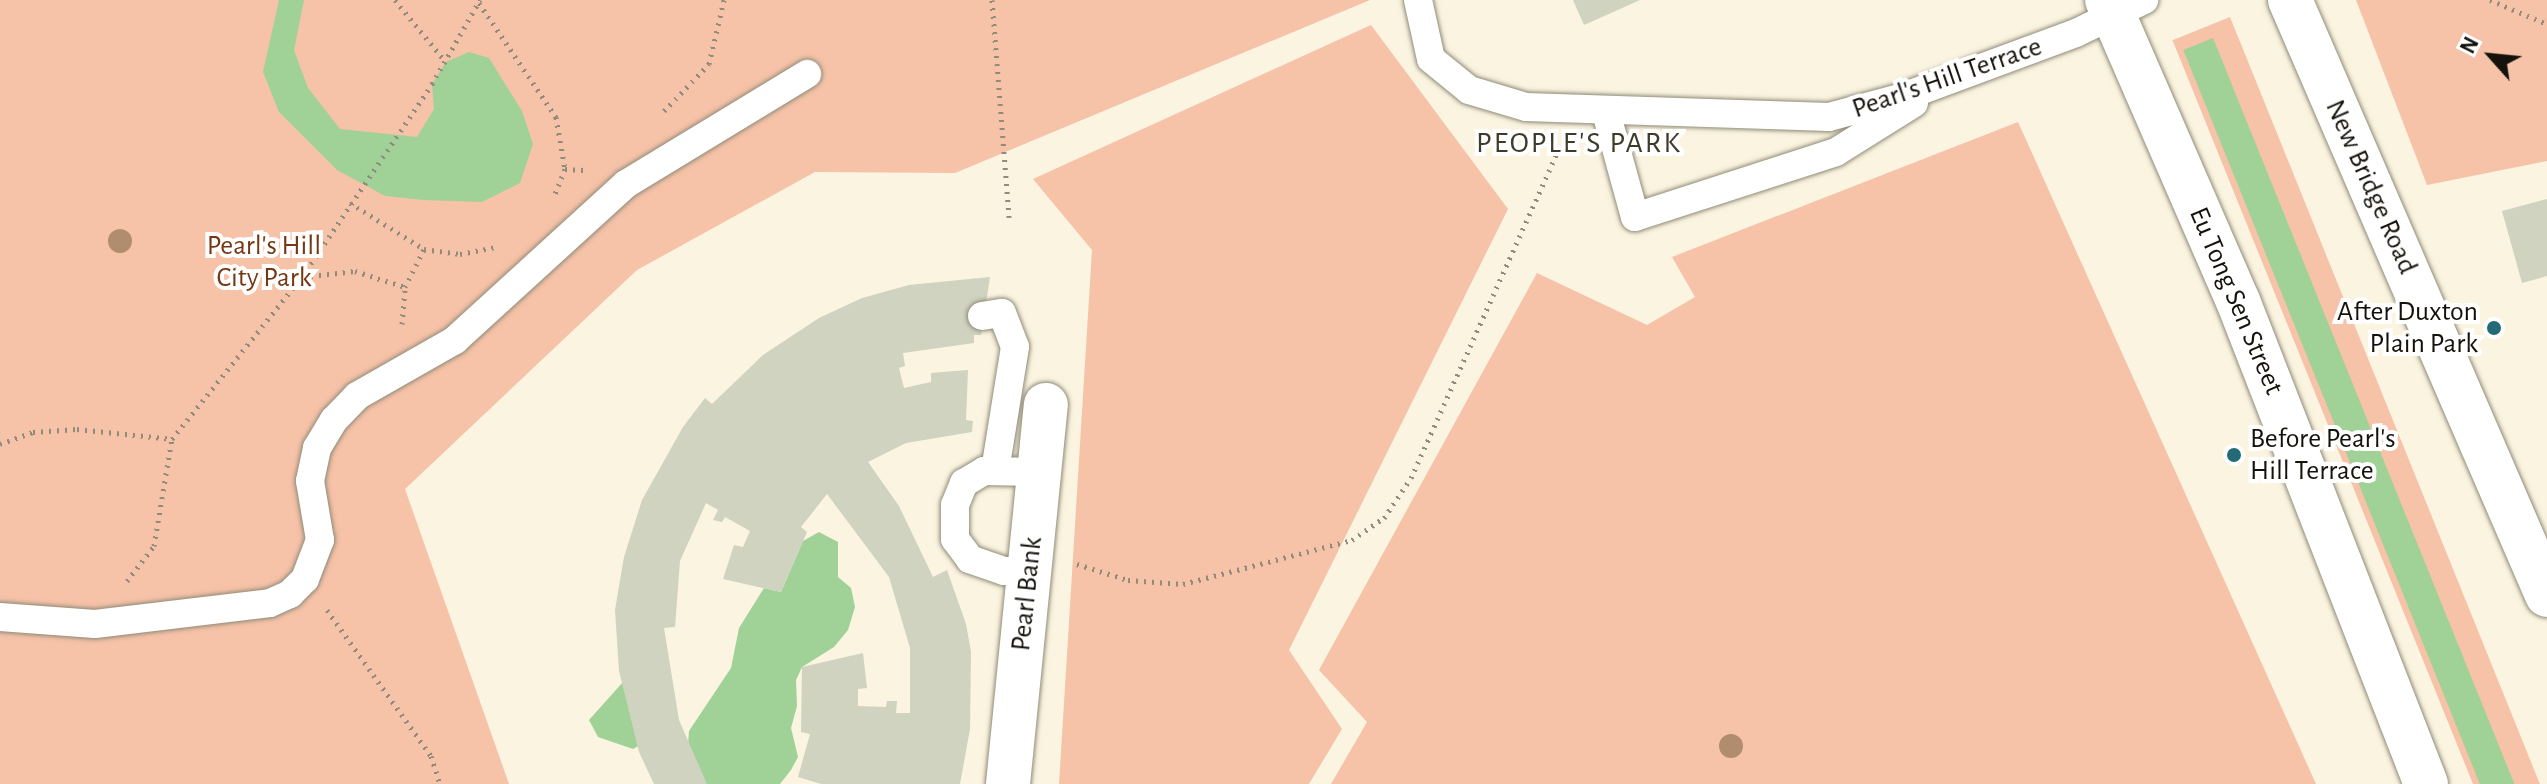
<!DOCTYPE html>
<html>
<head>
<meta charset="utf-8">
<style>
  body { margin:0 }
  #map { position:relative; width:2547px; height:784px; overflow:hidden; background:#faf4e0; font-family:"Alegreya Sans",sans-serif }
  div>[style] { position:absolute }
  .green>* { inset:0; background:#f6c2a8; transform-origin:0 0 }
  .water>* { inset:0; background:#a0d197; transform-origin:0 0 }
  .building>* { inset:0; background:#cfd3c0 }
  .path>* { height:5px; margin-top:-2.5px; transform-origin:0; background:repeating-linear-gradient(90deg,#908b7d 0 2px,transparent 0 8px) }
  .roads { filter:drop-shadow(0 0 2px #908b78) drop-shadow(0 0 2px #908b78) }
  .lane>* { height:28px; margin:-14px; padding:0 14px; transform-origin:14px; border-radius:14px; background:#fff }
  .street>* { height:44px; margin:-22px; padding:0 22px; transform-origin:22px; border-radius:22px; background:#fff }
  .primary>* { height:44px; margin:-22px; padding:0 22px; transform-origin:22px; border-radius:22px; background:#fff }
  .trees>* { width:24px; height:24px; margin:-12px; border-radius:50%; background:#b18d6f }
  .dots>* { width:22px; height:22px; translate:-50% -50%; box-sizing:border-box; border:4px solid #fff; border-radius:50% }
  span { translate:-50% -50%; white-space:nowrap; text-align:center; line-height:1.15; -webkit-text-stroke:8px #fff; paint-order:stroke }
  .street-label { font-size:28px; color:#14120b }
  .park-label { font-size:28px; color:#763812 }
  .poi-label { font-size:28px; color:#14120b }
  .right { translate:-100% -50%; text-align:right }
  .left { translate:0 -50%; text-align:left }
  .neighbourhood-label { font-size:30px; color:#3f3b2a; letter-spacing:2px }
  .north { position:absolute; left:2451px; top:16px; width:80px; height:80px; -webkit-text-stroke:6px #fff; paint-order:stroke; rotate:297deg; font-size:22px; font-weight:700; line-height:32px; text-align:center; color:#14120b }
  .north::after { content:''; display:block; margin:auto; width:28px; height:36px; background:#14120b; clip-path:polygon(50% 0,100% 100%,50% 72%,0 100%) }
</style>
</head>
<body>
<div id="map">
  <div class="green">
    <i style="clip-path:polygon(0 0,1370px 0,955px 173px,815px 172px,637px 270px,405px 489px,509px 784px,0 784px)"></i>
    <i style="clip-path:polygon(2356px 0,2547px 0,2547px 161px,2427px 185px)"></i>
    <i style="left:2230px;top:17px;width:830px;height:62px;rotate:68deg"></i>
    <i style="clip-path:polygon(1371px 25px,1508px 209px,1289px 650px,1342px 729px,1309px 784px,1059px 784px,1092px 250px,1033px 179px)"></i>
    <i style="clip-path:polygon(2018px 122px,2316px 784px,1331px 784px,1367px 722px,1319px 670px,1537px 273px,1647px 325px,1695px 297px,1672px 257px)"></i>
  </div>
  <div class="water">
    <i style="clip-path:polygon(279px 0,304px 0,294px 50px,308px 88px,340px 129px,417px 137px,434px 109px,432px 84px,446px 62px,469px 52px,489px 58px,522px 111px,533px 144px,520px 183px,482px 202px,424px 200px,385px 196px,337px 170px,279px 112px,263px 72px)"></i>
    <i style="left:2213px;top:38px;width:807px;height:32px;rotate:68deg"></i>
    <i style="clip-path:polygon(819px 532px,838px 542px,838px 577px,851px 588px,855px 607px,848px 630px,834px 647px,802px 667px,796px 680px,797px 706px,791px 728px,798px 757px,791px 770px,780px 784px,685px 784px,689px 731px,731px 668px,739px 628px,764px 588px,781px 592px,803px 541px)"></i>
    <i style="clip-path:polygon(623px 682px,653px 738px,633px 749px,598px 737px,589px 720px)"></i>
  </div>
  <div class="building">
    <i style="clip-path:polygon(1573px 0,1640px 0,1584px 25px)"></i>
    <i style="clip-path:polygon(2547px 199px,2547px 276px,2522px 283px,2502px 211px)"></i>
    <i style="clip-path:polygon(990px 277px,981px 335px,974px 335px,974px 343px,903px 353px,905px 366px,899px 368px,904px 388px,931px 382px,931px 373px,968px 370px,966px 420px,973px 421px,972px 432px,906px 443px,868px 462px,899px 506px,933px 577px,947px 570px,966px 624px,971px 652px,970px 729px,960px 784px,821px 784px,798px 777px,810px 734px,801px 732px,802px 667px,863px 653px,867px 688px,858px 689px,858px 706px,886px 707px,887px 701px,897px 701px,896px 713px,910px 713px,910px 648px,889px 577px,827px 494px,801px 527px,807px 532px,781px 592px,723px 579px,734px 545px,743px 547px,750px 531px,725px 517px,722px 522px,713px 520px,718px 510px,706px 503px,680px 561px,675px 627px,664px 628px,679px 720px,707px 784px,654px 784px,639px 752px,619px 671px,615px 610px,624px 557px,642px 500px,683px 427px,705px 398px,712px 404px,763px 355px,819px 318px,862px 298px,909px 285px)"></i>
  </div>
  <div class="path">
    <i style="left:395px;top:0;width:80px;rotate:50.6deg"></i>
    <i style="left:992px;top:0;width:218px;rotate:85.5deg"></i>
    <i style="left:2490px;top:0;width:62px;rotate:22.8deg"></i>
    <i style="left:479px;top:3px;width:138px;rotate:56deg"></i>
    <i style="left:556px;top:117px;width:53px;rotate:80.2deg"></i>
    <i style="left:565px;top:169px;width:27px;rotate:112deg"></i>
    <i style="left:664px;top:111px;width:65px;rotate:-46.2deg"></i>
    <i style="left:709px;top:64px;width:66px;rotate:-76.8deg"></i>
    <i style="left:565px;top:169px;width:19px;rotate:3deg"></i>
    <i style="left:350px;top:203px;width:87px;rotate:31.9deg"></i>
    <i style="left:424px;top:249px;width:36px;rotate:8deg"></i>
    <i style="left:460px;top:254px;width:36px;rotate:-11deg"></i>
    <i style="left:303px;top:277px;width:52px;rotate:-6.6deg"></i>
    <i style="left:355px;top:271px;width:52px;rotate:17.7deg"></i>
    <i style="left:402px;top:324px;width:37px;rotate:-85deg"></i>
    <i style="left:405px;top:287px;width:42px;rotate:-63.4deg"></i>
    <i style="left:0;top:444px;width:35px;rotate:-20deg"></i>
    <i style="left:33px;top:432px;width:44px;rotate:-3.9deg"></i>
    <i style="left:77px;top:429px;width:96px;rotate:6deg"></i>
    <i style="left:1077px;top:564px;width:53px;rotate:17.4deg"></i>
    <i style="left:1128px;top:580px;width:55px;rotate:4.2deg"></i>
    <i style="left:1183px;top:584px;width:175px;rotate:-14.6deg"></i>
    <i style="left:1352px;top:540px;width:39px;rotate:-35deg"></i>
    <i style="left:1384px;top:518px;width:48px;rotate:-56deg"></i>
    <i style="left:1411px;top:478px;width:364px;rotate:-65.8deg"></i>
    <i style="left:127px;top:581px;width:44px;rotate:-52.4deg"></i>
    <i style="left:154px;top:546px;width:109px;rotate:-80.5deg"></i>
    <i style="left:172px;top:439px;width:208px;rotate:-51.3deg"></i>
    <i style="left:302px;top:277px;width:233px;rotate:-56deg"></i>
    <i style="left:432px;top:84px;width:97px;rotate:-60.3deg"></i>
    <i style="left:327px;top:610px;width:179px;rotate:54.5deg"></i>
    <i style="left:431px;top:756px;width:29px;rotate:72deg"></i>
  </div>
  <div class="roads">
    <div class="lane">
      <i style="left:1418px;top:0;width:60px;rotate:77.6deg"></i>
      <i style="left:1431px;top:59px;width:49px;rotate:39.2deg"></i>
      <i style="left:1469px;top:90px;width:59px;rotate:16.6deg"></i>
      <i style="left:1526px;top:107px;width:303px;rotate:1.9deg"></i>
      <i style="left:1829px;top:117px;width:77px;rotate:-15.1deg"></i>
      <i style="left:1903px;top:97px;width:184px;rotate:-20.3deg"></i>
      <i style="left:2076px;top:33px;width:76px;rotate:-25.9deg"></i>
      <i style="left:1606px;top:112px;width:109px;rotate:74.6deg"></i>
      <i style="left:1635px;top:217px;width:211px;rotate:-17.9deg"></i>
      <i style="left:1836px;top:152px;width:92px;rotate:-32.1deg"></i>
      <i style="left:982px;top:316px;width:20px;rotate:-9deg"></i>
      <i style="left:1002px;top:313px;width:36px;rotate:69deg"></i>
      <i style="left:1015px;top:347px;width:125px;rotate:99.2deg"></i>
      <i style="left:1029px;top:571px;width:25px;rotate:180deg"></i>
      <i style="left:1004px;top:571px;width:36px;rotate:-161deg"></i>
      <i style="left:970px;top:559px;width:25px;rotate:-127deg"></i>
      <i style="left:955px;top:539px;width:34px;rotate:-90deg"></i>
      <i style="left:955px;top:505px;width:24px;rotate:-68deg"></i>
      <i style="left:964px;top:483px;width:23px;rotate:-31deg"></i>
      <i style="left:984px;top:471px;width:55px;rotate:1deg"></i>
      <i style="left:0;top:617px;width:95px;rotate:4.2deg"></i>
      <i style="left:95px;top:624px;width:176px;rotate:-6.8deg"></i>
      <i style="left:270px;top:603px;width:22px;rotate:-24deg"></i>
      <i style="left:290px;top:594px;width:21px;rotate:-45deg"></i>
      <i style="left:305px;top:579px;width:42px;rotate:-69deg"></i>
      <i style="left:320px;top:540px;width:60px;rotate:-99.6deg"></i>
      <i style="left:310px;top:481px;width:34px;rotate:-78deg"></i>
      <i style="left:317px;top:448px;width:33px;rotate:-59deg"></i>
      <i style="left:334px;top:420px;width:33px;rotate:-46deg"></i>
      <i style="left:357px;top:396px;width:113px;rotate:-29.7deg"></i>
      <i style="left:455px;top:340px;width:231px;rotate:-42.4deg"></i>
      <i style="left:626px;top:184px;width:212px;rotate:-31.3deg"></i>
    </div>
    <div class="street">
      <i style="left:1008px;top:784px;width:381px;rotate:-84.3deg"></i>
    </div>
    <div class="primary">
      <i style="left:2107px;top:0;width:328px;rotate:66.5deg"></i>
      <i style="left:2238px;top:301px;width:518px;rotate:68.73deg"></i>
      <i style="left:2290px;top:0;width:648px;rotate:66.64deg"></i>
    </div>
  </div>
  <div class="trees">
    <i style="left:120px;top:241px"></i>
    <i style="left:1731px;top:746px"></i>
  </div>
  <div class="dots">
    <i style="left:2494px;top:328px;background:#226b77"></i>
    <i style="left:2234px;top:455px;background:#226b77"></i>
  </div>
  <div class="street-label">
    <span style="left:1947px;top:78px;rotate:-19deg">Pearl's Hill Terrace</span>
    <span style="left:2371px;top:187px;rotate:66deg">New Bridge Road</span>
    <span style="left:2236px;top:301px;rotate:67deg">Eu Tong Sen Street</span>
    <span style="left:1027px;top:594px;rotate:-84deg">Pearl Bank</span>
  </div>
  <div class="park-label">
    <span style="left:264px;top:262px">Pearl's Hill<br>City Park</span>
  </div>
  <div class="poi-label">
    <span class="right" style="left:2478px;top:328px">After Duxton<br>Plain Park</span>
    <span class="left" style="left:2250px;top:455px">Before Pearl's<br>Hill Terrace</span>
  </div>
  <div class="neighbourhood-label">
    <span style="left:1579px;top:143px">PEOPLE'S PARK</span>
  </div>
  <div class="north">N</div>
</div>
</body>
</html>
